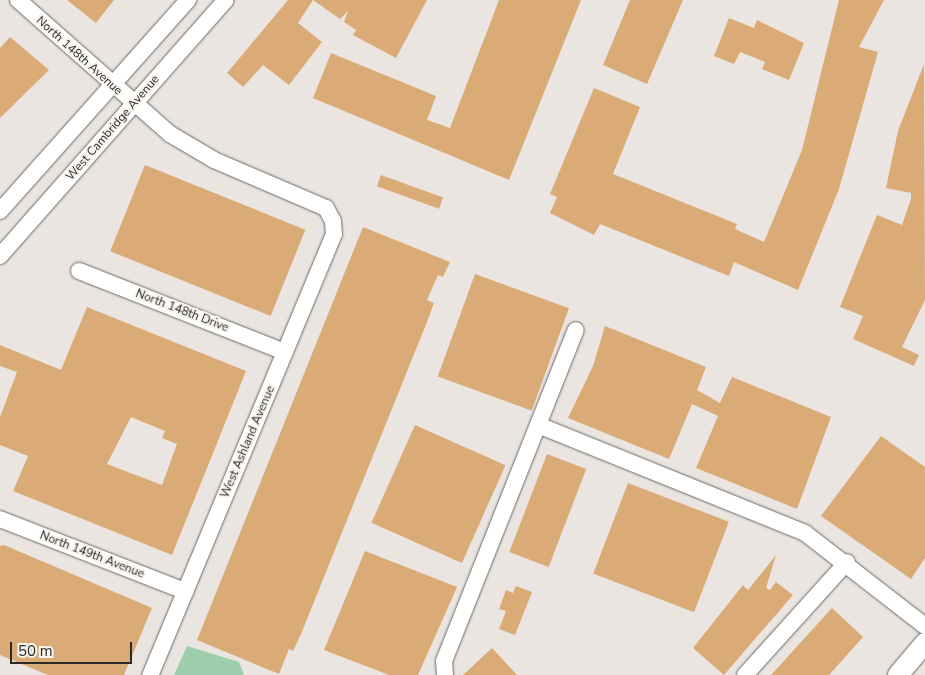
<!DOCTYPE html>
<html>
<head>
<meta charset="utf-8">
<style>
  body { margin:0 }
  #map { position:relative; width:925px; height:675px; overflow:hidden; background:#eae5e1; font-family:"Nunito Sans",sans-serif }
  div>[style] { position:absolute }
  .green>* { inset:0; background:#9cceac }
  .building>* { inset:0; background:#daab77; transform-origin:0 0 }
  .roads { filter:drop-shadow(0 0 1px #6c6864) drop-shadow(0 0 1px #6c6864) }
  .minor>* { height:16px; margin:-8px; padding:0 8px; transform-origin:8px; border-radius:8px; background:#fff }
  .major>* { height:20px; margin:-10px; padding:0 10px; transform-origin:10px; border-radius:10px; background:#fff }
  span { translate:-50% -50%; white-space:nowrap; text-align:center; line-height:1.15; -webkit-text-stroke:4px #f7f3ee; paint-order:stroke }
  .street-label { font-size:12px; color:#2b2a28 }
  .scale { position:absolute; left:10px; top:642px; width:122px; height:22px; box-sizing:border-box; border:2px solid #2b2a28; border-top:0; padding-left:6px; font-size:15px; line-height:18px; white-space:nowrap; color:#2b2a28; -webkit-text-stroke:4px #f7f3ee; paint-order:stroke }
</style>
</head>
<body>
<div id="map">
  <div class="green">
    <i style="clip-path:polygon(187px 646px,239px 662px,244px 675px,174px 675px)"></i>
  </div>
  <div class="building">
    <i style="clip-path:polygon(67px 0,114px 0,96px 23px)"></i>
    <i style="clip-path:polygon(288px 0,427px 0,396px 58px,353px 35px,356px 30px,344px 22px,348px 11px,340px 19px,313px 0,298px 23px,322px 42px,289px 85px,263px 65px,243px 87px,227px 73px)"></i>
    <i style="clip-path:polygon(499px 0,581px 0,509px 180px,313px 98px,331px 53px,436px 96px,427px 120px,450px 128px)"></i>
    <i style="clip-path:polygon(630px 0,683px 0,647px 84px,603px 65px)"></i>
    <i style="clip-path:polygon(839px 0,884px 0,859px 47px,878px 52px,839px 189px,798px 290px,734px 262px,729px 276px,600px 224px,594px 235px,550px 213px,557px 197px,550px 194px,594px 88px,640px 107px,613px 174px,737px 224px,735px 229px,764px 242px,802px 150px)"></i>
    <i style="clip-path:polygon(729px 18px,754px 28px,757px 20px,804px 43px,789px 80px,762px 69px,765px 62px,740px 52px,734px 64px,714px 56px)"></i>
    <i style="clip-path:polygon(10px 37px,49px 70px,0 118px,0 48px)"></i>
    <i style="clip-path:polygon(924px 64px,925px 300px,902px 347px,919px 355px,914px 366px,853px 339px,863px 316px,840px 307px,877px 215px,902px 225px,911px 199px,911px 193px,886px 188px,898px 131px)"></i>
    <i style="left:145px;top:165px;width:173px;height:93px;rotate:22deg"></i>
    <i style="left:381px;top:175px;width:66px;height:12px;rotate:20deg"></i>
    <i style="clip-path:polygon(363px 227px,450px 262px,443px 277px,438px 275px,427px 300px,434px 303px,427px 322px,301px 634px,293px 651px,289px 649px,279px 674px,197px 640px)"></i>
    <i style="left:475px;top:274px;width:100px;height:109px;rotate:20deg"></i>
    <i style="clip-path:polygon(evenodd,87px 307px,246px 371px,172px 555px,13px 491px,28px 456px,0 445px,0 417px,17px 372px,0 366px,0 345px,61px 370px,87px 307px,131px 417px,165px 431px,162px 438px,177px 444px,162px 485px,107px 464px,131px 417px)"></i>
    <i style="clip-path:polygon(605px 326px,706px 367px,697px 390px,720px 403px,732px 377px,831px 417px,797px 509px,696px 468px,718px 416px,692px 404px,669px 459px,568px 418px,593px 366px)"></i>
    <i style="left:415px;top:425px;width:99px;height:107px;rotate:24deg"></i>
    <i style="clip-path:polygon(881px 436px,925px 467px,925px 558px,911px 579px,821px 516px)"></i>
    <i style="left:547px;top:454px;width:42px;height:105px;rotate:21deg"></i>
    <i style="left:628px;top:483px;width:108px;height:97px;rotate:21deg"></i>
    <i style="clip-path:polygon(4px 545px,152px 608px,124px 675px,48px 675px,0 655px,0 546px)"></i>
    <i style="clip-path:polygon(365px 551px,457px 587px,418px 675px,389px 675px,324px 650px)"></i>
    <i style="clip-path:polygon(776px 555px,766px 588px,770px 590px,776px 582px,793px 595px,724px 675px,693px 648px,743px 585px,748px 590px)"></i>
    <i style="clip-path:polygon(516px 586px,532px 592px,515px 635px,499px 629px,506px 611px,499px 609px,506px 590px,513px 593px)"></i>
    <i style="clip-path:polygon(832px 608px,863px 637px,829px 675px,771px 675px)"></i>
    <i style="clip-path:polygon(492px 648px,517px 675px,463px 675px)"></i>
  </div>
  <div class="roads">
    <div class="minor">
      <i style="left:18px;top:0;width:203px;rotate:41.4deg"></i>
      <i style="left:170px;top:134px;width:51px;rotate:30.6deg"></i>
      <i style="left:214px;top:160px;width:122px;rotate:23.2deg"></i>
      <i style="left:326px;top:208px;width:15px;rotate:62deg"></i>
      <i style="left:333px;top:221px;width:13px;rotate:86deg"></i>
      <i style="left:334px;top:234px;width:478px;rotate:112.6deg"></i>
      <i style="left:0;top:211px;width:283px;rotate:-48.3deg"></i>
      <i style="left:0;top:256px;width:341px;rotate:-48.6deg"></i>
      <i style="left:79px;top:271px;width:221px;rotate:21.5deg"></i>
      <i style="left:538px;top:425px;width:288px;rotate:22deg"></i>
      <i style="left:805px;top:533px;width:152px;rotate:37.8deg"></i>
      <i style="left:0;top:519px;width:199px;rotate:21.3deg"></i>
      <i style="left:445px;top:675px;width:14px;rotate:-94deg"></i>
      <i style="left:444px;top:661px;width:356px;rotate:-68.3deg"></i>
      <i style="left:745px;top:675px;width:152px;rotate:-47.9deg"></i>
    </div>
    <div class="major">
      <i style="left:898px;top:675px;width:42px;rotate:-49.8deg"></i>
    </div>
  </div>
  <div class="street-label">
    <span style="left:79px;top:56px;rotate:42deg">North 148th Avenue</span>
    <span style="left:113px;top:128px;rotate:-49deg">West Cambridge Avenue</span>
    <span style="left:182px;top:311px;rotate:21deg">North 148th Drive</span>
    <span style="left:248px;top:442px;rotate:-67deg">West Ashland Avenue</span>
    <span style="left:92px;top:555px;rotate:21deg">North 149th Avenue</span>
  </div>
  <div class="scale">50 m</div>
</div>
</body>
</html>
